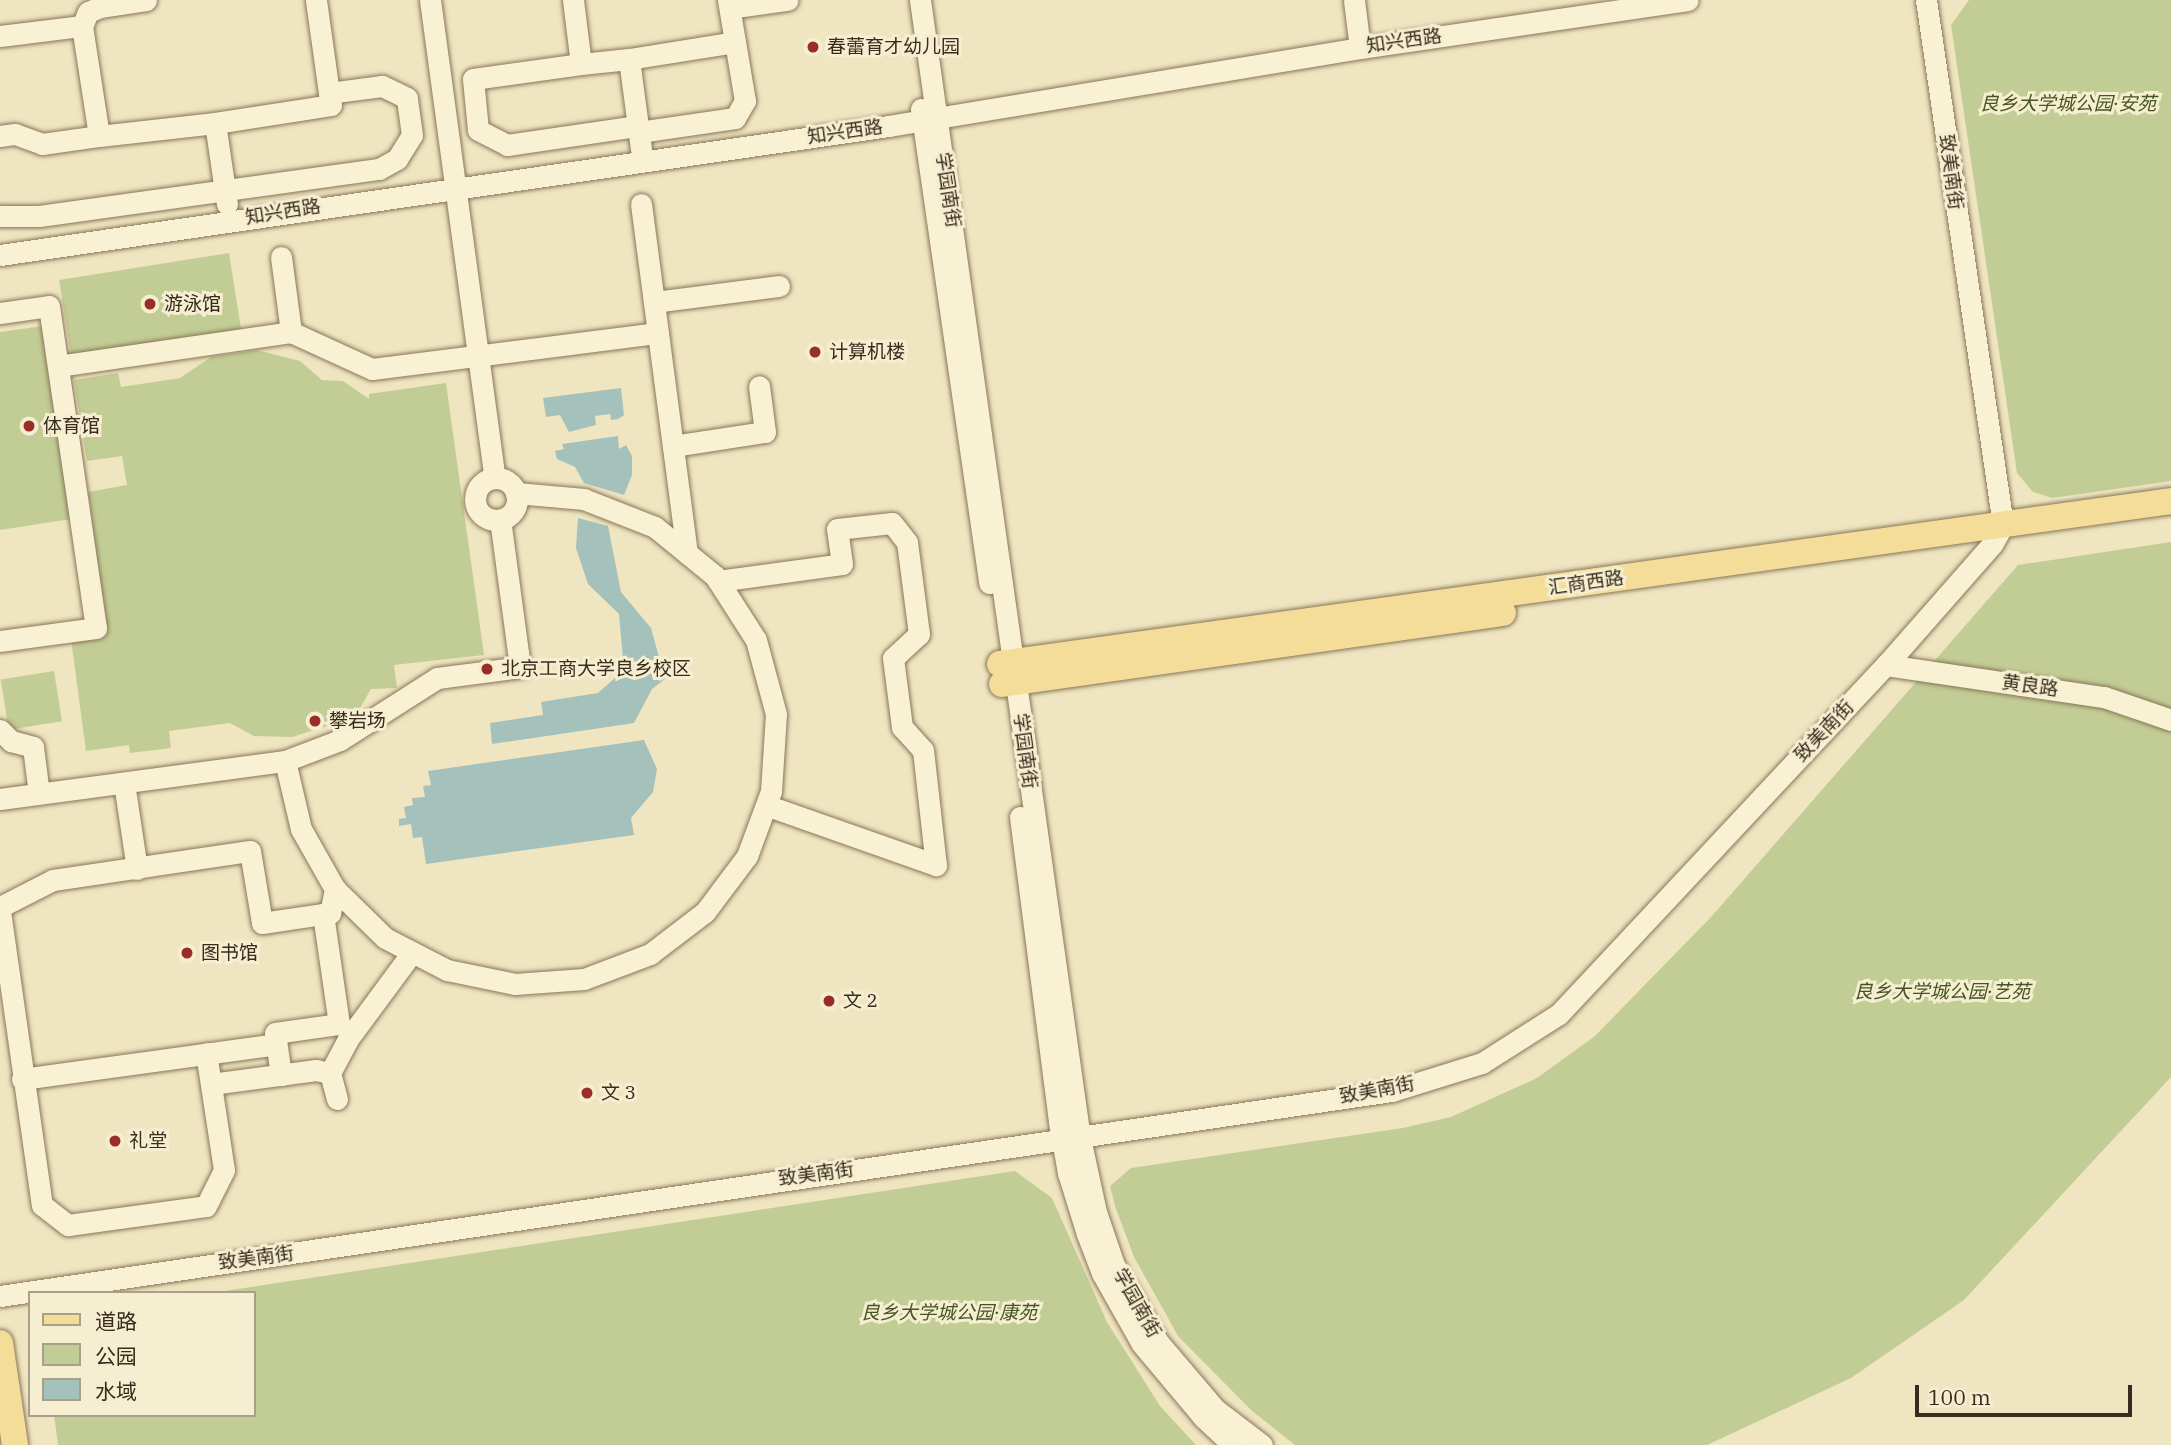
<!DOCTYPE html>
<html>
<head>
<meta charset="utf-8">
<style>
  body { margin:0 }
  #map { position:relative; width:2171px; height:1445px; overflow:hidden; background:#efe5c1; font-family:"IBM Plex Serif","Noto Sans SC",serif }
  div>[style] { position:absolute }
  .green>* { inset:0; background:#c2cd95; transform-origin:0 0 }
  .water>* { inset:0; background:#a4c1bb }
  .roads { filter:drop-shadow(0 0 2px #897658) drop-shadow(0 0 2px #897658) }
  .minor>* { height:21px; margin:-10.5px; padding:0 10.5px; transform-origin:10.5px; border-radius:10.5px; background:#f9f1d4 }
  .minor>.ring { margin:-10.5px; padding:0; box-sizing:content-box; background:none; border:21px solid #f9f1d4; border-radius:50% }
  .major>* { height:26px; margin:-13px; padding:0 13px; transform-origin:13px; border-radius:13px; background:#f3dd98 }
  .dots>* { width:19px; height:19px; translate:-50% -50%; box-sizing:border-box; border:4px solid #f6eed1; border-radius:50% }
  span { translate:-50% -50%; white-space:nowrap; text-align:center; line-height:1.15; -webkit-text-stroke:6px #f6eed1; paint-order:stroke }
  .street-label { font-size:19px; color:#382c1d }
  .poi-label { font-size:19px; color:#382c1d }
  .left { translate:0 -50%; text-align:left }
  .park-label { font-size:19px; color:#455523; font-style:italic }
  .legend { position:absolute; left:28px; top:1291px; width:228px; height:126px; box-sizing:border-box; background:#f6eed1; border:2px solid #aaa089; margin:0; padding:9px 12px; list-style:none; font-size:21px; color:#382c1d }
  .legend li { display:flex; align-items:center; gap:14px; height:35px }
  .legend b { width:35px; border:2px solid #aaa089 }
  .scale { position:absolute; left:1915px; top:1385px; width:217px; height:32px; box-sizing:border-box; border:4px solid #382c1d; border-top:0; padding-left:9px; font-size:21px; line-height:24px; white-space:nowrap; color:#382c1d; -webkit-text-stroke:5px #f6eed1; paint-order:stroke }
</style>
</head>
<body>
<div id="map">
  <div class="green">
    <i style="clip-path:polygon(1969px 0,2171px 0,2171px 481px,2052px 498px,2033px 492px,2017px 473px,1951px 25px)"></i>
    <i style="left:229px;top:253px;width:79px;height:172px;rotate:81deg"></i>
    <i style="clip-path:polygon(43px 326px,71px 519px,0 530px,0 332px)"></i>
    <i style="clip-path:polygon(256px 350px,300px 361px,322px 380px,343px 381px,369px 399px,369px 394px,446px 383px,484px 655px,394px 665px,397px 688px,371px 689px,360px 708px,333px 724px,292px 737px,254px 736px,230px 723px,169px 731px,171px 748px,130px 753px,129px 745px,86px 751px,71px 639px,107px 634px,88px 492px,127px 485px,122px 456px,87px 461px,74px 380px,118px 373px,121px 387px,180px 378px,211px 357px)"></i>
    <i style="clip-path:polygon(2171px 542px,2171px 1077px,1964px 1300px,1851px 1378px,1707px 1445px,1295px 1445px,1252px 1411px,1178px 1336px,1134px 1257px,1115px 1206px,1110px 1186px,1131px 1168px,1403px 1128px,1451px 1117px,1537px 1078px,1595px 1036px,1712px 916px,2018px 565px)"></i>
    <i style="left:54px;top:671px;width:51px;height:54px;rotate:81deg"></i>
    <i style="clip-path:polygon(1015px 1171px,1052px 1198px,1107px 1322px,1160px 1406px,1196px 1445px,58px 1445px,54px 1415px,254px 1415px,254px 1293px,212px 1293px)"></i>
  </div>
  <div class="water">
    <i style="clip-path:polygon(621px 388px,624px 415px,618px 419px,611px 420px,610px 414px,595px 416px,596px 425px,569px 432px,560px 415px,546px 417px,543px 398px)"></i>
    <i style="clip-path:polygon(618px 436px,619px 449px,626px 445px,632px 456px,632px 475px,624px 495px,584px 483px,575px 467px,557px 459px,555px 451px,564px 449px,562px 444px)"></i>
    <i style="clip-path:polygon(578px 518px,608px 526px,621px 592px,651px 628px,665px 679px,652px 689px,634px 723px,492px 744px,490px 723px,543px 715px,541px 702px,598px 693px,624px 670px,619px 614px,588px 584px,576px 548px)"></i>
    <i style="clip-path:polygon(644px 740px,657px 769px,653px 792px,631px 818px,634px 835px,426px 864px,422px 837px,413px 838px,411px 824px,399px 826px,399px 819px,406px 818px,404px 807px,413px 805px,412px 798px,425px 797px,423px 786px,431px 785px,428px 771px)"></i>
  </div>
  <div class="roads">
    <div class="minor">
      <i style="left:146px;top:0;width:47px;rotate:171.3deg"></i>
      <i style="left:100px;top:7px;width:13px;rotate:157deg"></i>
      <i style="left:88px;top:12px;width:15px;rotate:113deg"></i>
      <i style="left:82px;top:26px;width:111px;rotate:81.2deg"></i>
      <i style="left:99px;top:136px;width:117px;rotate:-6.4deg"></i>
      <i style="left:215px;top:123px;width:82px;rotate:81.6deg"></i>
      <i style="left:430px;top:0;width:482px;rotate:82.3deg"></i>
      <i style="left:573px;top:0;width:64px;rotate:82.9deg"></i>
      <i style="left:581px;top:64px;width:109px;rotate:172.1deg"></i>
      <i style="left:473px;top:79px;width:51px;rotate:84.4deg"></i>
      <i style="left:478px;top:130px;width:33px;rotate:27deg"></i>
      <i style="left:507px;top:145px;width:132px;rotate:-8.3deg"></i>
      <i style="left:920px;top:0;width:1149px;rotate:82deg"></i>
      <i style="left:1080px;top:1138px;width:76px;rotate:77.8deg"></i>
      <i style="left:1096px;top:1212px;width:56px;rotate:71.2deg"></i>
      <i style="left:1114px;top:1265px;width:89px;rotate:60.3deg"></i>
      <i style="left:1158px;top:1342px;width:88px;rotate:49.6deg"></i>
      <i style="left:1215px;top:1409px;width:59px;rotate:37.5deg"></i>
      <i style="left:1354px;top:0;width:48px;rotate:82.9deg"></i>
      <i style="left:730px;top:8px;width:58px;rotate:-8deg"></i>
      <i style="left:0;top:36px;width:83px;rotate:-7deg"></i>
      <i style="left:581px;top:64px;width:48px;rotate:-5.9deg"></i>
      <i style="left:921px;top:109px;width:479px;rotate:81.8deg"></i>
      <i style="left:215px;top:123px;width:117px;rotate:-8.8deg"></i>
      <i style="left:331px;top:105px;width:12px;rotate:-99deg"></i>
      <i style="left:639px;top:132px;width:97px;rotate:-8.3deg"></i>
      <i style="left:735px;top:118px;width:20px;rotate:-60deg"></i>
      <i style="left:745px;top:101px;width:60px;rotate:-99.6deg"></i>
      <i style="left:0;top:136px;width:15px;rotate:-8deg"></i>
      <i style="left:15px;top:134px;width:29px;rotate:20deg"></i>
      <i style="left:42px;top:144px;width:58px;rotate:-8deg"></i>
      <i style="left:641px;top:149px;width:91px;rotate:-97.6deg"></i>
      <i style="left:629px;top:59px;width:107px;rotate:-9.1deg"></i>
      <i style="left:735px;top:42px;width:43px;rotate:-99.5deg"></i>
      <i style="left:641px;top:204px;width:352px;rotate:82.5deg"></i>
      <i style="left:0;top:216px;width:39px"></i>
      <i style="left:39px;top:216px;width:343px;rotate:-7.9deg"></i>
      <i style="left:379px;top:169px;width:21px;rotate:-29deg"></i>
      <i style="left:397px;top:159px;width:28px;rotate:-58deg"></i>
      <i style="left:412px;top:135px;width:37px;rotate:-98deg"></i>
      <i style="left:407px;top:98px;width:28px;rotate:-154deg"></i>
      <i style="left:382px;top:86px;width:53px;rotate:172.5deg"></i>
      <i style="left:329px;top:93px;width:94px;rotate:-98deg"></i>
      <i style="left:0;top:255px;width:898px;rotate:-8.26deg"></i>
      <i style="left:889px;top:126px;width:477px;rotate:-9.4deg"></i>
      <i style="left:1360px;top:48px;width:331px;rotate:-8.3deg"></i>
      <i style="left:281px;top:257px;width:76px;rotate:82.4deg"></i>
      <i style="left:654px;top:302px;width:126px;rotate:-7.3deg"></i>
      <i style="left:0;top:313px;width:49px;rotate:-8.1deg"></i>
      <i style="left:49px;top:306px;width:325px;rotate:81.7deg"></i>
      <i style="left:96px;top:628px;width:97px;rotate:172.3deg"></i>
      <i style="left:58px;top:366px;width:235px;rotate:-8.3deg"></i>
      <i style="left:291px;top:332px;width:89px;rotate:24.6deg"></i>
      <i style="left:372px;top:369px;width:288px;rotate:-7.2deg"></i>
      <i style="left:673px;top:446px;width:93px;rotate:-8.7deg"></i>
      <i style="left:765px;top:432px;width:46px;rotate:-97.4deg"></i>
      <i class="ring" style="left:475px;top:478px;width:21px;height:21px"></i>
      <i style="left:718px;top:581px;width:125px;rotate:-7.8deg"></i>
      <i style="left:842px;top:564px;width:35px;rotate:-98deg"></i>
      <i style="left:837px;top:529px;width:55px;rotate:-6.2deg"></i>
      <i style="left:892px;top:523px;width:24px;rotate:52deg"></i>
      <i style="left:907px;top:542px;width:93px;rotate:82.6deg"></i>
      <i style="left:919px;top:634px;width:35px;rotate:137deg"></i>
      <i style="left:893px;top:658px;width:70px;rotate:82.6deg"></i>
      <i style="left:902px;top:727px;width:31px;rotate:48deg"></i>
      <i style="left:923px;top:750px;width:116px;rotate:83.6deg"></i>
      <i style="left:936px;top:865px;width:178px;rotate:-160.6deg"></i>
      <i style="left:1886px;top:665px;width:220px;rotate:8.4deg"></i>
      <i style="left:2104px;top:697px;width:71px;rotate:18.9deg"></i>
      <i style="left:0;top:730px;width:16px;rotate:45deg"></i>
      <i style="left:11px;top:741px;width:23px;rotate:15deg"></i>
      <i style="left:33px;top:747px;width:47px;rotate:82.7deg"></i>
      <i style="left:285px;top:761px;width:70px;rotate:76.8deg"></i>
      <i style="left:301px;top:829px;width:69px;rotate:60.5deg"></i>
      <i style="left:335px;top:889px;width:70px;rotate:44.4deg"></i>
      <i style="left:385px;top:938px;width:70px;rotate:27.3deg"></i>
      <i style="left:447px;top:970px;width:69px;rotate:11.6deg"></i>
      <i style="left:515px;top:984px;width:69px;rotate:-4.1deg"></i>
      <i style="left:584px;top:979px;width:71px;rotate:-20.7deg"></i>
      <i style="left:650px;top:954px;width:69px;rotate:-37.4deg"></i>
      <i style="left:705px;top:912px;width:70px;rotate:-53.1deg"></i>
      <i style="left:747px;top:856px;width:69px;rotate:-69.7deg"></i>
      <i style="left:771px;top:791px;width:77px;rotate:-86.3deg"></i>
      <i style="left:776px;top:714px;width:77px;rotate:-105.1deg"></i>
      <i style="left:756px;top:640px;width:76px;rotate:-122.6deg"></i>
      <i style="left:715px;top:576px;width:77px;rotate:-140.8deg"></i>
      <i style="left:655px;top:527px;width:76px;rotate:-158.5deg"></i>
      <i style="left:584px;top:499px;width:68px;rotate:-175deg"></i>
      <i style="left:124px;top:783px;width:87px;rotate:81.4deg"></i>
      <i style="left:0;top:799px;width:288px;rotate:-7.6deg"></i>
      <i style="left:285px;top:761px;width:59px;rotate:-20.9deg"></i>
      <i style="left:340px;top:740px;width:115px;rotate:-32.6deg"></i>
      <i style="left:437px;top:678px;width:84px;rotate:-7.5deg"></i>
      <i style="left:520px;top:667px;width:148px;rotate:-97.7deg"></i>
      <i style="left:1020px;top:817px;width:307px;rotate:82.7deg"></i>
      <i style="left:1059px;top:1122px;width:52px;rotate:80deg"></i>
      <i style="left:1068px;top:1173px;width:64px;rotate:72.7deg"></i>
      <i style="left:1087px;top:1234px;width:42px;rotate:69deg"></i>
      <i style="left:1102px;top:1273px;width:81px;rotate:60.6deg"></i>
      <i style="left:1142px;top:1344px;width:95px;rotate:50.1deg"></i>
      <i style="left:1203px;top:1417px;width:41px;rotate:43deg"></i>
      <i style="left:0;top:907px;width:59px;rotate:-27deg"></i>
      <i style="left:53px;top:880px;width:199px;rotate:-8.4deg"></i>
      <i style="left:250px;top:851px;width:73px;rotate:80.5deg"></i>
      <i style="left:262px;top:923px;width:69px;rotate:-8.4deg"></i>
      <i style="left:330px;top:913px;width:25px;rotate:-78deg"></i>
      <i style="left:0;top:911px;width:297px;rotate:81.9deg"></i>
      <i style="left:42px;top:1205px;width:33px;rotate:38deg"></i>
      <i style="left:68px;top:1225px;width:139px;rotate:-7.8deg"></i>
      <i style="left:206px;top:1206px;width:40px;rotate:-63.4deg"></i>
      <i style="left:224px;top:1170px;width:118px;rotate:-98.7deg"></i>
      <i style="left:281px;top:1075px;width:42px;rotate:-98.1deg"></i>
      <i style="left:275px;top:1033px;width:65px;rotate:-8deg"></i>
      <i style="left:339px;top:1024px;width:111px;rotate:-98.3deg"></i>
      <i style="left:22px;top:1079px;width:256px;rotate:-7.8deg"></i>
      <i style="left:211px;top:1084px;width:106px;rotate:-7.6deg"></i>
      <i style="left:316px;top:1070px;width:14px;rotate:12deg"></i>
      <i style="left:337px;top:1099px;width:27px;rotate:-105deg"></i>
      <i style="left:330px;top:1073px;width:38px;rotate:-62deg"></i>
      <i style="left:348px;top:1039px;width:106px;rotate:-53.5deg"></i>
      <i style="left:0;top:1296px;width:1407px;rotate:-8.38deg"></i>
      <i style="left:1392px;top:1091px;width:94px;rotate:-17.3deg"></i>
      <i style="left:1482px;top:1063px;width:91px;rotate:-32.5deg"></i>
      <i style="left:1559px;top:1014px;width:478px;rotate:-46.9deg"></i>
      <i style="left:1886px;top:665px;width:162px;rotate:-48.7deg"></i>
      <i style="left:1993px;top:543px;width:21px;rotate:-61deg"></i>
      <i style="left:2003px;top:525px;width:531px;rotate:-98.34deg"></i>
    </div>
    <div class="major">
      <i style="left:1000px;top:664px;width:1182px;rotate:-7.92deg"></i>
      <i style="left:1002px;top:684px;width:506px;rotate:-8.07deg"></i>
      <i style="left:0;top:1343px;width:103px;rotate:81.6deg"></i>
    </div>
  </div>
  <div class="dots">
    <i style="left:813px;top:47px;background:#992e27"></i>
    <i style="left:150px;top:304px;background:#992e27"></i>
    <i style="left:815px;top:352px;background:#992e27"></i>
    <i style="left:29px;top:426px;background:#992e27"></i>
    <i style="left:487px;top:669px;background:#992e27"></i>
    <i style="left:315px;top:721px;background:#992e27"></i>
    <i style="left:187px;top:953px;background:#992e27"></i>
    <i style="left:829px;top:1001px;background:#992e27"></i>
    <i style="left:587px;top:1093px;background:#992e27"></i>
    <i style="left:115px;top:1141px;background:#992e27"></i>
  </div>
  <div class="street-label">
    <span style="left:1404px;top:41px;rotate:-8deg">知兴西路</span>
    <span style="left:845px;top:132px;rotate:-8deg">知兴西路</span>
    <span style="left:1951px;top:172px;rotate:82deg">致美南街</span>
    <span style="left:948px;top:190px;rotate:81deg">学园南街</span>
    <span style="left:283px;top:212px;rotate:-9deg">知兴西路</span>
    <span style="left:1586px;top:583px;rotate:-8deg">汇商西路</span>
    <span style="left:2030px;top:686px;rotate:8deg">黄良路</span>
    <span style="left:1824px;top:731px;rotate:-47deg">致美南街</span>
    <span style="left:1025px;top:751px;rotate:82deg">学园南街</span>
    <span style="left:1377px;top:1090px;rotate:-11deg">致美南街</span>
    <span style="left:816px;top:1174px;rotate:-8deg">致美南街</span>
    <span style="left:256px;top:1258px;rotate:-8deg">致美南街</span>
    <span style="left:1137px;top:1303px;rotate:60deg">学园南街</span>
  </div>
  <div class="poi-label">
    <span class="left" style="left:827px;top:47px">春蕾育才幼儿园</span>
    <span class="left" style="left:164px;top:304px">游泳馆</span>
    <span class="left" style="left:829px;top:352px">计算机楼</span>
    <span class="left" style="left:43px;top:426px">体育馆</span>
    <span class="left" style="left:501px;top:669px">北京工商大学良乡校区</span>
    <span class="left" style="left:329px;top:721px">攀岩场</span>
    <span class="left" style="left:201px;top:953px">图书馆</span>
    <span class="left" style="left:843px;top:1001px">文 2</span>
    <span class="left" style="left:601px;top:1093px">文 3</span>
    <span class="left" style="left:129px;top:1141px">礼堂</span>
  </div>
  <div class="park-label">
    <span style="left:2068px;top:104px">良乡大学城公园·安苑</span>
    <span style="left:1942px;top:992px">良乡大学城公园·艺苑</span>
    <span style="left:949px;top:1313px">良乡大学城公园·康苑</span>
  </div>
  <ul class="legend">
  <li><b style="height:9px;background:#f3dd98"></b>道路</li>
  <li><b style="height:19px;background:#c2cd95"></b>公园</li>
  <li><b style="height:19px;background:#a4c1bb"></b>水域</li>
  </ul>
  <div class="scale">100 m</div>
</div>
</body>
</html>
